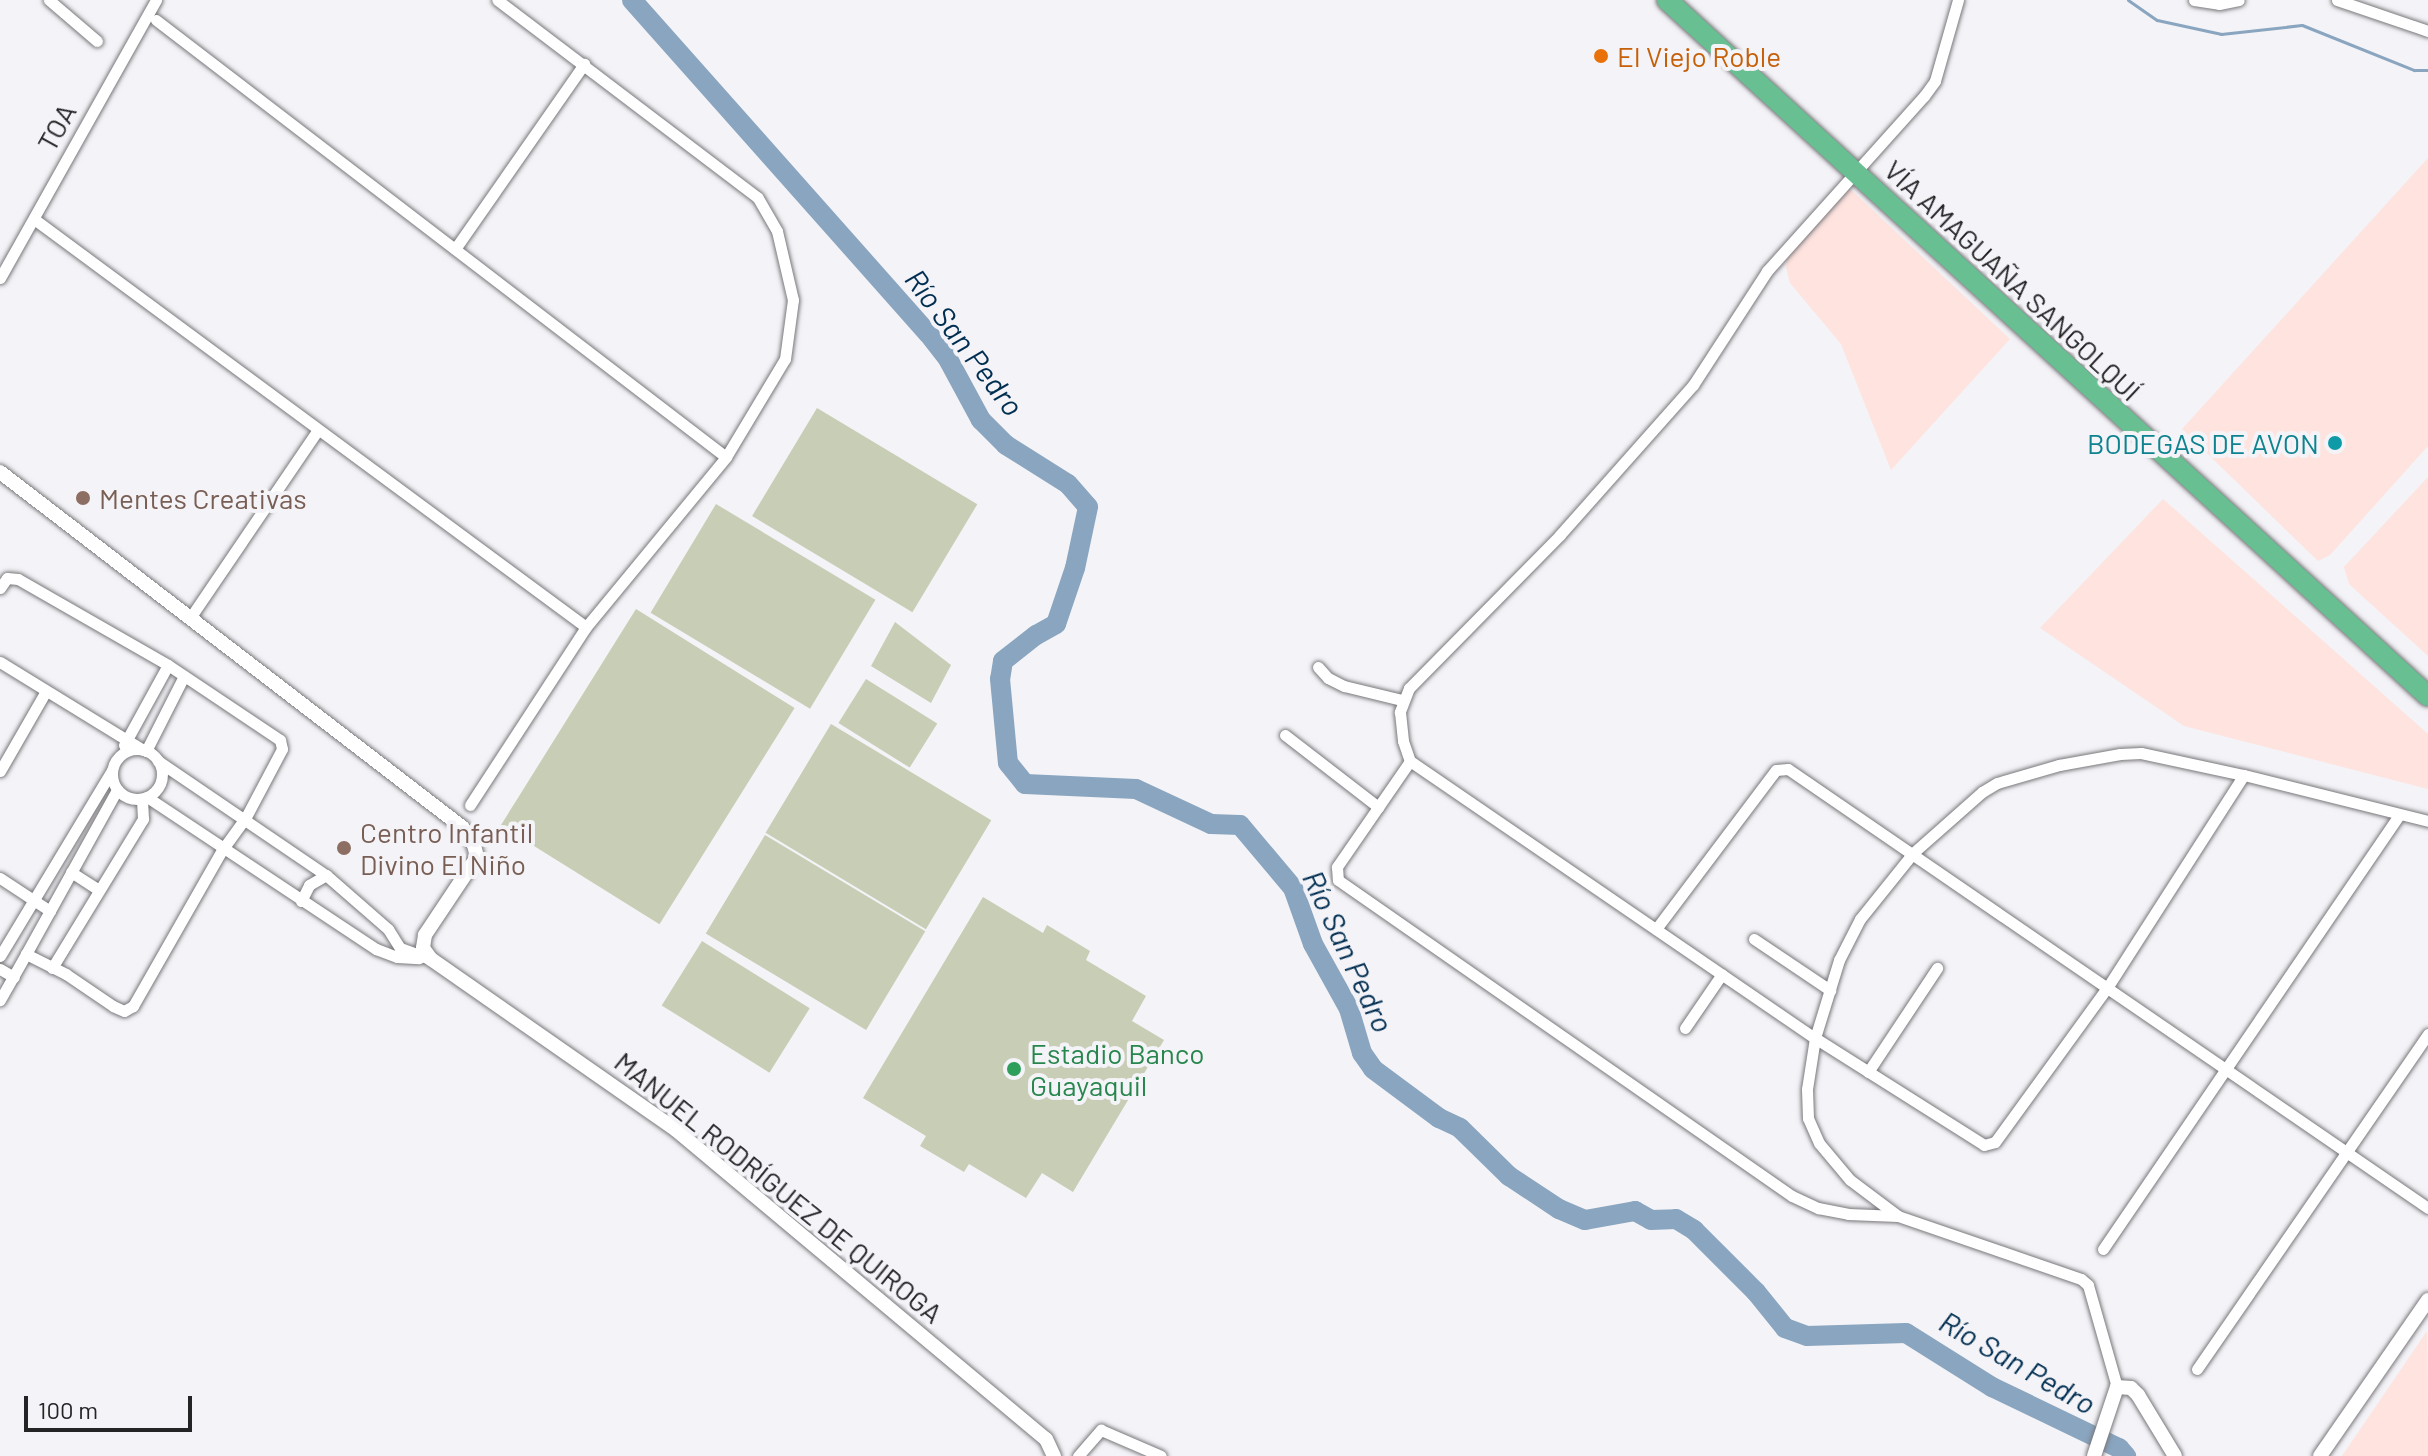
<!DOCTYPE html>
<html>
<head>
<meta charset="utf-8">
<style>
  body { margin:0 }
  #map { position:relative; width:2428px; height:1456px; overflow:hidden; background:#f4f3f7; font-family:Barlow,sans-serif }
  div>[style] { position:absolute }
  .industrial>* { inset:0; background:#fee3df }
  .green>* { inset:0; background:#c8cdb6; transform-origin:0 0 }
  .stream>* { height:3px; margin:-1.5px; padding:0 1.5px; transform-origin:1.5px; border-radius:1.5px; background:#89a5bf }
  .river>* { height:20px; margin:-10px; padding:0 10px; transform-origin:10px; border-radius:10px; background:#89a5bf }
  .roads { filter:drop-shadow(0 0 2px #79777b) drop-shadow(0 0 2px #79777b) }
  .minor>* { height:11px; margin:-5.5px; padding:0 5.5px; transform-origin:5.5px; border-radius:5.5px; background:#fff }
  .minor>.ring { margin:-5.5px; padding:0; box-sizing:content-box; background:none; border:11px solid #fff; border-radius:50% }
  .tertiary>* { height:14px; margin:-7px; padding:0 7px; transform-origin:7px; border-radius:7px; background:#fff }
  .trunk>* { height:20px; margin:-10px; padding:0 10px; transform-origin:10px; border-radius:10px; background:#67bf92 }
  .dots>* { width:22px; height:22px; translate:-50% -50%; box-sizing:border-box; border:4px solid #f4f3f7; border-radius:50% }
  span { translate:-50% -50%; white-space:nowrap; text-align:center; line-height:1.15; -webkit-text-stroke:8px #f4f3f7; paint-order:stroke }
  .food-label { font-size:28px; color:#c56008 }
  .left { translate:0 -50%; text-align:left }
  .street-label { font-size:28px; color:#242325 }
  .culture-label { font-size:28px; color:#0d838f }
  .right { translate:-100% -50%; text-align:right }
  .education-label { font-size:28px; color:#785e54 }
  .leisure-label { font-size:28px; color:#27864d }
  .water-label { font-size:30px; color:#002e51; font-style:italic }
  .scale { position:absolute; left:24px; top:1396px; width:168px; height:36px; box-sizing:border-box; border:4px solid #242325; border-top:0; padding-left:10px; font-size:24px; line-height:28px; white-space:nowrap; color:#242325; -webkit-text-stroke:6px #f4f3f7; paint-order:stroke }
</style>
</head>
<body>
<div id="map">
  <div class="industrial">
    <i style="clip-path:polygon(2428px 158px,2428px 446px,2330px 555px,2318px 561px,2182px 429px)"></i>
    <i style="clip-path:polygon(1848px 187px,2010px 339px,1891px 470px,1841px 344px,1790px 283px,1786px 267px,1787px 255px)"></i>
    <i style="clip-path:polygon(2428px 477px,2428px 656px,2349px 584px,2344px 567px)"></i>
    <i style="clip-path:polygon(2163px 499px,2428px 734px,2428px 789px,2184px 726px,2040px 628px)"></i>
    <i style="clip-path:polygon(2427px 1331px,2428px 1456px,2342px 1456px)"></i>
  </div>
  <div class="green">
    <i style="left:817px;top:408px;width:187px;height:126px;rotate:31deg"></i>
    <i style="left:716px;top:504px;width:186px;height:127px;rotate:31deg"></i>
    <i style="left:636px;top:609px;width:187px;height:255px;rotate:32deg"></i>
    <i style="clip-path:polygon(895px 622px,951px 665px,931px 703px,871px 666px)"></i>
    <i style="left:866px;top:679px;width:84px;height:52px;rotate:32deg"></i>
    <i style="left:831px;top:724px;width:187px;height:127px;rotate:31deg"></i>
    <i style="left:765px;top:835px;width:187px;height:115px;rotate:31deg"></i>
    <i style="clip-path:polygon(983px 897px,1043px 933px,1047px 925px,1090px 951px,1086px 960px,1146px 996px,1132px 1021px,1164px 1040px,1073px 1192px,1042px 1173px,1026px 1198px,969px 1164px,964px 1172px,920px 1146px,926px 1136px,863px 1098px)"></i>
    <i style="left:702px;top:941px;width:127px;height:76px;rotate:32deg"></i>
  </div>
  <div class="stream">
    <i style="left:2128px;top:0;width:35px;rotate:35deg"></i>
    <i style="left:2157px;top:20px;width:66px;rotate:12.3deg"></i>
    <i style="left:2221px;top:34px;width:81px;rotate:-6.3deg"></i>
    <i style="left:2302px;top:25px;width:121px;rotate:21.9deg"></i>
    <i style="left:2414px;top:70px;width:14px"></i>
  </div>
  <div class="river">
    <i style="left:632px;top:0;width:446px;rotate:48.4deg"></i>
    <i style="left:928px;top:333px;width:33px;rotate:52deg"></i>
    <i style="left:948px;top:359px;width:69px;rotate:61.6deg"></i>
    <i style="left:981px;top:420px;width:35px;rotate:45deg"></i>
    <i style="left:1006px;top:445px;width:73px;rotate:32.2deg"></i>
    <i style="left:1068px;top:484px;width:30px;rotate:49deg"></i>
    <i style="left:1088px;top:507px;width:62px;rotate:102deg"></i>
    <i style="left:1075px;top:568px;width:59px;rotate:108.7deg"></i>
    <i style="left:1056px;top:624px;width:23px;rotate:151deg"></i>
    <i style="left:1036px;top:635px;width:42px;rotate:141.8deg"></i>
    <i style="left:1003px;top:661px;width:18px;rotate:99deg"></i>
    <i style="left:1000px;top:679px;width:84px;rotate:84.6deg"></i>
    <i style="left:1008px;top:763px;width:27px;rotate:51deg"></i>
    <i style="left:1025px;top:784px;width:111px;rotate:2.6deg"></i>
    <i style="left:1136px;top:789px;width:83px;rotate:25deg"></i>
    <i style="left:1211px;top:824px;width:29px;rotate:2deg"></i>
    <i style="left:1240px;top:825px;width:82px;rotate:49.9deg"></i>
    <i style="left:1293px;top:888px;width:59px;rotate:70.3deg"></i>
    <i style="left:1313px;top:944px;width:74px;rotate:61deg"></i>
    <i style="left:1349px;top:1009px;width:46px;rotate:73.5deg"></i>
    <i style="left:1362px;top:1053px;width:19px;rotate:55deg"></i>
    <i style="left:1373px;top:1069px;width:82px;rotate:36.6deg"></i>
    <i style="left:1439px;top:1118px;width:23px;rotate:25deg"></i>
    <i style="left:1460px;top:1128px;width:69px;rotate:44.4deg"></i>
    <i style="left:1509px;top:1176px;width:60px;rotate:33.4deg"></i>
    <i style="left:1559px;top:1209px;width:28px;rotate:23deg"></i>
    <i style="left:1585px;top:1220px;width:51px;rotate:-10.2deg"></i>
    <i style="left:1635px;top:1211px;width:18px;rotate:29deg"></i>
    <i style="left:1651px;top:1220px;width:25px;rotate:-2deg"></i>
    <i style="left:1676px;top:1219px;width:21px;rotate:31deg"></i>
    <i style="left:1694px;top:1230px;width:88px;rotate:45deg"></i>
    <i style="left:1756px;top:1292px;width:46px;rotate:51.1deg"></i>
    <i style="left:1785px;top:1328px;width:23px;rotate:20deg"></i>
    <i style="left:1807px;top:1336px;width:99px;rotate:-1.7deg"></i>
    <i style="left:1906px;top:1333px;width:102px;rotate:32.1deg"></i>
    <i style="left:1992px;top:1387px;width:141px;rotate:25.7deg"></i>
    <i style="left:2119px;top:1448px;width:11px;rotate:49deg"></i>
  </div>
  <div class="roads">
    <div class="minor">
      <i style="left:49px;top:0;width:63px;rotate:40.5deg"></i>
      <i style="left:1958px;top:0;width:84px;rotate:105.9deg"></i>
      <i style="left:1935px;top:81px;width:19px;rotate:126deg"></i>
      <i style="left:1924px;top:96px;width:235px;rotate:131.9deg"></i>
      <i style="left:1767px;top:271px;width:136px;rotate:123deg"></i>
      <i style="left:1693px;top:385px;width:200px;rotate:131.6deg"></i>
      <i style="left:1560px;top:535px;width:215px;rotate:134.6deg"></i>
      <i style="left:1409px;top:688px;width:26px;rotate:111deg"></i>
      <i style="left:1400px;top:712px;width:29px;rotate:84deg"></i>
      <i style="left:1403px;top:741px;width:21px;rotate:71deg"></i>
      <i style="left:1410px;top:761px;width:491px;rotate:34.4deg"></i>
      <i style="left:1815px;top:1038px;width:200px;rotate:32.3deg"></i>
      <i style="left:1984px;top:1145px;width:11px;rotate:-15deg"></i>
      <i style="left:1995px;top:1142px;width:190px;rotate:-54deg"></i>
      <i style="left:2107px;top:988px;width:253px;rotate:-57.3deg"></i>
      <i style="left:2194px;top:0;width:25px;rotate:9deg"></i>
      <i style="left:2219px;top:4px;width:20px;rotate:-11deg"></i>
      <i style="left:2337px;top:0;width:96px;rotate:18.8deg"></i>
      <i style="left:156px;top:20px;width:718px;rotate:37.48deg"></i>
      <i style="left:34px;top:219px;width:686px;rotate:36.47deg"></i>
      <i style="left:455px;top:249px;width:226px;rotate:-55.1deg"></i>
      <i style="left:0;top:278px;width:319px;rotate:-60.7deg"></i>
      <i style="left:0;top:588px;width:12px;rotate:-55deg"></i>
      <i style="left:7px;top:578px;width:11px;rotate:5deg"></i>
      <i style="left:18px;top:579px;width:173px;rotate:29.8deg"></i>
      <i style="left:168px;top:665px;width:135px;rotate:33.8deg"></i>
      <i style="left:280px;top:740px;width:9px;rotate:77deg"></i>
      <i style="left:282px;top:749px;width:77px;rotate:117.9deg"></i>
      <i style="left:246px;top:817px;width:41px;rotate:126deg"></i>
      <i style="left:222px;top:850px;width:180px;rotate:119.7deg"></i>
      <i style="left:133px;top:1006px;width:10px;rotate:151deg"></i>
      <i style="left:124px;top:1011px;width:12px;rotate:-156deg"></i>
      <i style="left:113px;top:1006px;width:57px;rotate:-145.8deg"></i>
      <i style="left:66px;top:974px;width:45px;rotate:-153.4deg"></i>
      <i style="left:26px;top:954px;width:53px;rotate:119.5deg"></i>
      <i style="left:190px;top:618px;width:226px;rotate:-55.8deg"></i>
      <i style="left:0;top:662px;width:168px;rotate:31.6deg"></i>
      <i style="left:1318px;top:667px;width:15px;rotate:48deg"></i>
      <i style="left:1328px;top:678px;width:18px;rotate:27deg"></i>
      <i style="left:1344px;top:686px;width:60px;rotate:13.6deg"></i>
      <i style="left:1285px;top:735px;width:118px;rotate:37.7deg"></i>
      <i style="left:124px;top:745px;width:91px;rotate:-61.2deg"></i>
      <i class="ring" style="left:112px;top:749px;width:39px;height:39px"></i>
      <i style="left:146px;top:751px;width:84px;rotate:-63.1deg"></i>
      <i style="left:158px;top:761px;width:203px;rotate:34.2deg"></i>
      <i style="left:326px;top:875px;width:82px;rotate:41.1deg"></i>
      <i style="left:388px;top:929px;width:22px;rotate:58deg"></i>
      <i style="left:400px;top:948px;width:33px;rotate:20deg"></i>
      <i style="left:1410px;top:761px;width:129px;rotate:124.6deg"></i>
      <i style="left:1337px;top:867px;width:13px;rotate:86deg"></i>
      <i style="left:1338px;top:880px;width:553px;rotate:34.84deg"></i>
      <i style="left:1792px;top:1196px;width:29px;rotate:25deg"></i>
      <i style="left:1818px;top:1208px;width:31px;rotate:11deg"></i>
      <i style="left:1848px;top:1214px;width:50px;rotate:2.3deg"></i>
      <i style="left:0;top:771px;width:92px;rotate:-60.1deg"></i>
      <i style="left:147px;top:797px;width:275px;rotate:33.6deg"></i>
      <i style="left:376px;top:949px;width:22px;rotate:21deg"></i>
      <i style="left:397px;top:957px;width:22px;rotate:3deg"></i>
      <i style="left:470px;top:805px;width:212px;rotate:-56.9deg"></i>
      <i style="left:586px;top:627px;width:220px;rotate:-50.5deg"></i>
      <i style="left:726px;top:457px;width:114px;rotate:-59deg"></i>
      <i style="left:785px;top:359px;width:60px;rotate:-82.3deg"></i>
      <i style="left:793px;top:300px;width:71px;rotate:-103.1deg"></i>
      <i style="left:777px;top:231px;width:39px;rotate:-120deg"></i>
      <i style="left:757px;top:197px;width:326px;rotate:-142.8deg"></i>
      <i style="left:71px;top:872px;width:33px;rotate:33deg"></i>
      <i style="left:0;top:878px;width:60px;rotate:33.4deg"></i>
      <i style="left:301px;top:901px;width:18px;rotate:-63deg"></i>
      <i style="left:309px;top:885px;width:20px;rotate:-30deg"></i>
      <i style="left:1656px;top:929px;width:199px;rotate:-53deg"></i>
      <i style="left:1776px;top:770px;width:12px;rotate:-5deg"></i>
      <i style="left:1788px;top:769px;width:776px;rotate:34.45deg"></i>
      <i style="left:1754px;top:939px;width:92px;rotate:33.9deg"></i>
      <i style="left:26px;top:954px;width:188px;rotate:-61deg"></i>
      <i style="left:0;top:956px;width:217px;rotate:-58.9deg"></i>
      <i style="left:52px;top:968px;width:175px;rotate:-58.6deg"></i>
      <i style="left:143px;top:819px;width:20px;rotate:-93deg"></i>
      <i style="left:0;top:969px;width:16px;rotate:30deg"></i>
      <i style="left:1685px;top:1028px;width:65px;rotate:-55.6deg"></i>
      <i style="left:1868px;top:1072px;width:125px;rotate:-56.4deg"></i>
      <i style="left:2103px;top:1249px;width:525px;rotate:-55.7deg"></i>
      <i style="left:2197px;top:1369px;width:407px;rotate:-55.4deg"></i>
      <i style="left:2117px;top:1387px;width:106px;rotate:-105.9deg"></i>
      <i style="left:2088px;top:1285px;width:9px;rotate:-139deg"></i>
      <i style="left:2081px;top:1279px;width:194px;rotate:-161deg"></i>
      <i style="left:1898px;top:1216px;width:60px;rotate:-143.1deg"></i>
      <i style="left:1850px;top:1180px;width:48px;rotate:-130deg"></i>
      <i style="left:1819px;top:1143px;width:27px;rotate:-114deg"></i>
      <i style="left:1808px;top:1118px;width:29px;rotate:-92deg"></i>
      <i style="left:1807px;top:1089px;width:52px;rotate:-81.1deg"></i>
      <i style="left:1815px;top:1038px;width:82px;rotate:-72.9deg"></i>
      <i style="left:1839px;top:960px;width:46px;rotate:-62.9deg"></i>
      <i style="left:1860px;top:919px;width:85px;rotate:-51.2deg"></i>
      <i style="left:1913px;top:853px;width:92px;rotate:-41.5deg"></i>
      <i style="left:1982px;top:792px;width:17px;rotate:-31deg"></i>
      <i style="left:1997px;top:783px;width:65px;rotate:-16.2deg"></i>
      <i style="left:2059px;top:765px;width:62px;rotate:-10.2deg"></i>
      <i style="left:2120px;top:754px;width:21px;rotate:-3deg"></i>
      <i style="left:2141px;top:753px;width:105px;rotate:12.1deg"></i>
      <i style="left:2244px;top:775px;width:190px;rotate:14deg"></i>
      <i style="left:1078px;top:1456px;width:35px;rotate:-49deg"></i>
      <i style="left:1101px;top:1430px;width:65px;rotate:23.4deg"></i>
    </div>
    <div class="tertiary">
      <i style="left:0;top:472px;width:583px;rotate:37.54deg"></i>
      <i style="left:462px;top:827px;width:22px;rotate:56deg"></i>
      <i style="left:474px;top:845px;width:12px;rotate:76deg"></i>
      <i style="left:477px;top:857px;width:94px;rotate:123.7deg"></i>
      <i style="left:425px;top:935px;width:13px;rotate:99deg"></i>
      <i style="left:423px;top:948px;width:14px;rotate:54deg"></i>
      <i style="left:431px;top:959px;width:299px;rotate:34.9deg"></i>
      <i style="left:676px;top:1130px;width:482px;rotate:39.9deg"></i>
      <i style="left:1046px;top:1439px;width:19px;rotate:65deg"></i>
      <i style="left:2094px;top:1456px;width:73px;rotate:-71.6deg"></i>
      <i style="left:2117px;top:1387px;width:14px;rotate:4deg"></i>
      <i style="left:2131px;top:1388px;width:10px;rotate:45deg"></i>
      <i style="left:2138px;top:1395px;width:71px;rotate:58.8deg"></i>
      <i style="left:2320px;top:1456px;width:190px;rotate:-55.3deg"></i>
    </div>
    <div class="trunk">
      <i style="left:1667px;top:0;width:1031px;rotate:42.45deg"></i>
    </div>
  </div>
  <div class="dots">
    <i style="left:1601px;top:56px;background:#e8710a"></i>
    <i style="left:2335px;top:443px;background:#0f9aa8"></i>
    <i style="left:83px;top:498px;background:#8d6e63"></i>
    <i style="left:344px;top:848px;background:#8d6e63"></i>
    <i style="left:1014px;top:1069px;background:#2e9e5b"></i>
  </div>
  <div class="food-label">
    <span class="left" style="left:1617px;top:56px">El Viejo Roble</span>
  </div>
  <div class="street-label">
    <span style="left:56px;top:127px;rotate:-61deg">TOA</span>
    <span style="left:2013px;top:280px;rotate:43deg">VÍA AMAGUAÑA SANGOLQUÍ</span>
    <span style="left:779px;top:1187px;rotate:39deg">MANUEL RODRÍGUEZ DE QUIROGA</span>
  </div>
  <div class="culture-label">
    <span class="right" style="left:2319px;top:443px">BODEGAS DE AVON</span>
  </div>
  <div class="education-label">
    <span class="left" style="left:99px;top:498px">Mentes Creativas</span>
    <span class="left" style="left:360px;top:848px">Centro Infantil<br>Divino El Niño</span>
  </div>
  <div class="leisure-label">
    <span class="left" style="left:1030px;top:1069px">Estadio Banco<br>Guayaquil</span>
  </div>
  <div class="water-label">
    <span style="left:965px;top:342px;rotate:53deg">Río San Pedro</span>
    <span style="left:1349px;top:951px;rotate:65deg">Río San Pedro</span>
    <span style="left:2018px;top:1362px;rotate:30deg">Río San Pedro</span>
  </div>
  <div class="scale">100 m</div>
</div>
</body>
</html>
